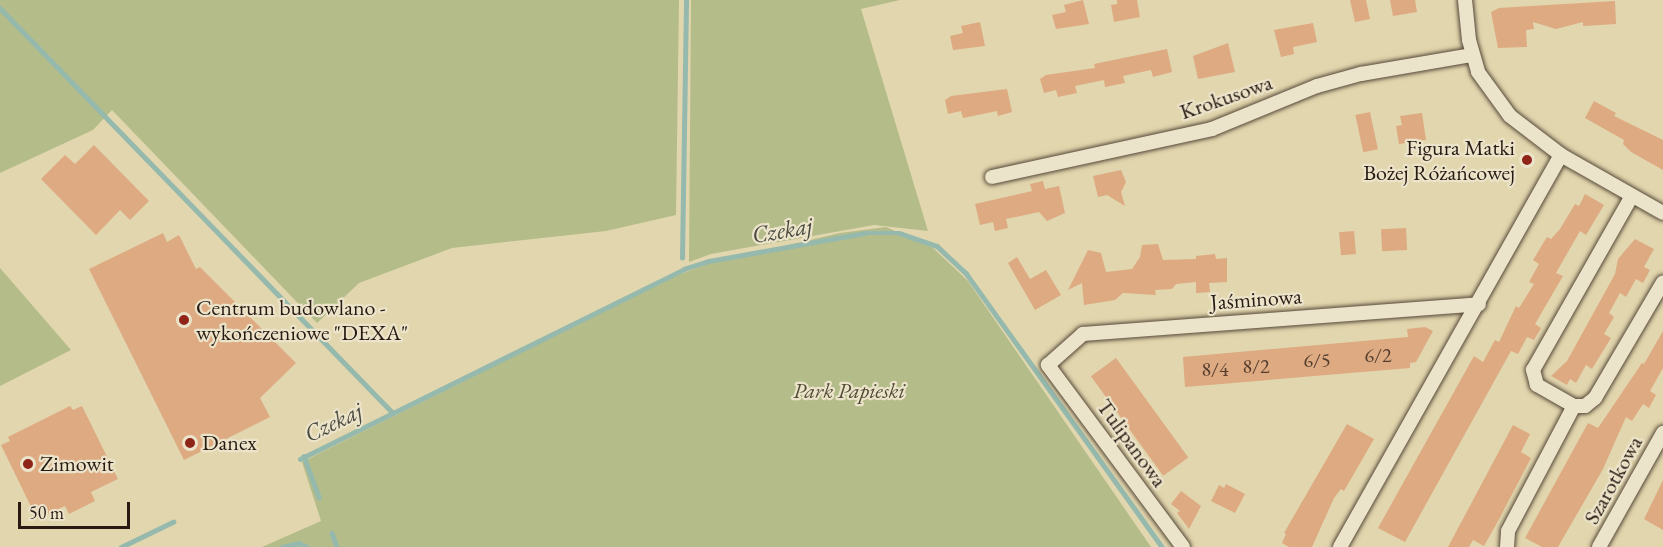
<!DOCTYPE html>
<html>
<head>
<meta charset="utf-8">
<style>
  body { margin:0 }
  #map { position:relative; width:1663px; height:547px; overflow:hidden; background:#e2d6ae; font-family:"EB Garamond",serif }
  div>[style] { position:absolute }
  .green>* { inset:0; background:#b4bd8a }
  .stream>* { height:4.5px; margin:-2.25px; padding:0 2.25px; transform-origin:2.25px; border-radius:2.25px; background:#95b9ad }
  .building>* { inset:0; background:#ddaa82; transform-origin:0 0 }
  .roads { filter:drop-shadow(0 0 2px #564939) drop-shadow(0 0 2px #564939) }
  .street>* { height:14px; margin:-7px; padding:0 7px; transform-origin:7px; border-radius:7px; background:#ece4ca }
  .dots>* { width:16px; height:16px; translate:-50% -50%; box-sizing:border-box; border:3px solid #ece4ca; border-radius:50% }
  span { translate:-50% -50%; white-space:nowrap; text-align:center; line-height:1.15; -webkit-text-stroke:4.5px #ece4ca; paint-order:stroke }
  .number-label { font-size:20px; color:#553e2e }
  .number-label span { -webkit-text-stroke-width:0 }
  .street-label { font-size:22px; color:#281a12 }
  .poi-label { font-size:22px; color:#281a12 }
  .right { translate:-100% -50%; text-align:right }
  .left { translate:0 -50%; text-align:left }
  .park-label { font-size:22px; color:#524b36; font-style:italic }
  .water-label { font-size:24px; color:#494a40; font-style:italic }
  .scale { position:absolute; left:18px; top:502px; width:112px; height:27px; box-sizing:border-box; border:3px solid #281a12; border-top:0; padding-left:8px; font-size:18px; line-height:21px; white-space:nowrap; color:#281a12; -webkit-text-stroke:4px #ece4ca; paint-order:stroke }
</style>
</head>
<body>
<div id="map">
  <div class="green">
    <i style="clip-path:polygon(0 0,679px 0,676px 215px,606px 231px,452px 248px,359px 283px,317px 323px,112px 110px,93px 130px,0 173px)"></i>
    <i style="clip-path:polygon(691px 0,900px 0,861px 9px,928px 231px,874px 225px,711px 254px,689px 262px)"></i>
    <i style="clip-path:polygon(886px 227px,932px 247px,968px 281px,1151px 547px,262px 547px,321px 521px,302px 462px,672px 277px,708px 264px,840px 233px)"></i>
    <i style="clip-path:polygon(0 268px,71px 350px,0 386px)"></i>
  </div>
  <div class="stream">
    <i style="left:0;top:8px;width:564px;rotate:45.86deg"></i>
    <i style="left:682px;top:258px;width:258px;rotate:-89.1deg"></i>
    <i style="left:304px;top:456px;width:44px;rotate:69.9deg"></i>
    <i style="left:300px;top:459px;width:428px;rotate:-26.3deg"></i>
    <i style="left:684px;top:269px;width:26px;rotate:-18deg"></i>
    <i style="left:709px;top:261px;width:158px;rotate:-10.2deg"></i>
    <i style="left:865px;top:233px;width:34px"></i>
    <i style="left:899px;top:233px;width:40px;rotate:18.9deg"></i>
    <i style="left:937px;top:246px;width:40px;rotate:43deg"></i>
    <i style="left:966px;top:273px;width:337px;rotate:54.4deg"></i>
    <i style="left:332px;top:533px;width:15px;rotate:70deg"></i>
    <i style="left:121px;top:547px;width:58px;rotate:-25.7deg"></i>
    <i style="left:282px;top:547px;width:17px;rotate:-13deg"></i>
    <i style="left:299px;top:543px;width:9px;rotate:27deg"></i>
  </div>
  <div class="building">
    <i style="clip-path:polygon(1083px 0,1089px 24px,1056px 29px,1052px 15px,1066px 12px,1064px 5px)"></i>
    <i style="clip-path:polygon(1117px 0,1137px 0,1140px 17px,1114px 22px,1111px 5px,1117px 4px)"></i>
    <i style="clip-path:polygon(1350px 0,1366px 0,1370px 19px,1355px 22px)"></i>
    <i style="clip-path:polygon(1390px 0,1415px 0,1417px 12px,1393px 16px)"></i>
    <i style="clip-path:polygon(1615px 1px,1616px 24px,1583px 26px,1583px 22px,1556px 29px,1533px 22px,1534px 29px,1526px 30px,1527px 47px,1498px 48px,1491px 12px,1499px 8px)"></i>
    <i style="clip-path:polygon(980px 22px,985px 46px,953px 50px,950px 36px,963px 33px,961px 26px)"></i>
    <i style="clip-path:polygon(1313px 23px,1317px 42px,1293px 47px,1294px 54px,1281px 57px,1274px 30px)"></i>
    <i style="clip-path:polygon(1228px 43px,1235px 72px,1198px 79px,1193px 56px)"></i>
    <i style="clip-path:polygon(1167px 49px,1172px 72px,1153px 77px,1151px 70px,1123px 76px,1125px 83px,1105px 87px,1104px 80px,1075px 86px,1077px 93px,1058px 97px,1056px 90px,1044px 93px,1040px 79px,1046px 75px,1095px 68px,1094px 64px)"></i>
    <i style="clip-path:polygon(1007px 89px,1012px 112px,998px 116px,997px 111px,963px 118px,961px 111px,948px 114px,945px 100px,951px 96px)"></i>
    <i style="clip-path:polygon(1594px 101px,1616px 113px,1614px 116px,1663px 140px,1663px 170px,1631px 152px,1623px 144px,1624px 140px,1585px 118px)"></i>
    <i style="left:1370px;top:112px;width:38px;height:15px;rotate:78deg"></i>
    <i style="clip-path:polygon(1422px 113px,1426px 140px,1399px 144px,1396px 126px,1402px 125px,1400px 116px)"></i>
    <i style="clip-path:polygon(94px 145px,149px 201px,130px 220px,120px 210px,96px 235px,41px 179px,65px 155px,75px 164px)"></i>
    <i style="clip-path:polygon(1121px 170px,1126px 182px,1121px 192px,1125px 206px,1107px 195px,1098px 197px,1093px 176px)"></i>
    <i style="clip-path:polygon(1043px 181px,1045px 189px,1059px 186px,1065px 213px,1047px 221px,1039px 212px,1006px 219px,1008px 228px,995px 231px,993px 222px,980px 225px,975px 204px,1032px 191px,1030px 184px)"></i>
    <i style="clip-path:polygon(1585px 194px,1604px 205px,1586px 235px,1580px 231px,1556px 273px,1563px 276px,1535px 324px,1541px 328px,1534px 340px,1527px 337px,1518px 354px,1511px 351px,1405px 542px,1378px 528px,1474px 356px,1483px 362px,1495px 340px,1499px 342px,1516px 306px,1519px 308px,1534px 284px,1529px 282px,1539px 264px,1533px 260px,1547px 237px,1551px 239px,1560px 229px,1575px 204px,1579px 206px)"></i>
    <i style="left:1406px;top:228px;width:22px;height:25px;rotate:87deg"></i>
    <i style="left:1354px;top:231px;width:23px;height:15px;rotate:85deg"></i>
    <i style="clip-path:polygon(163px 233px,167px 242px,179px 235px,196px 269px,200px 267px,296px 363px,260px 398px,270px 417px,184px 460px,89px 269px)"></i>
    <i style="clip-path:polygon(1635px 239px,1654px 249px,1644px 267px,1650px 270px,1643px 283px,1636px 279px,1626px 297px,1620px 293px,1609px 313px,1614px 317px,1604px 334px,1611px 338px,1592px 369px,1586px 365px,1576px 383px,1570px 379px,1567px 385px,1551px 376px,1567px 361px,1615px 274px,1618px 259px)"></i>
    <i style="clip-path:polygon(1158px 244px,1163px 260px,1196px 259px,1196px 256px,1215px 254px,1216px 259px,1227px 258px,1227px 282px,1209px 283px,1210px 292px,1196px 293px,1196px 282px,1176px 284px,1172px 289px,1155px 290px,1156px 295px,1123px 293px,1115px 300px,1084px 305px,1082px 283px,1068px 290px,1088px 250px,1101px 253px,1106px 272px,1132px 269px,1140px 257px,1142px 245px)"></i>
    <i style="clip-path:polygon(1017px 257px,1030px 279px,1046px 270px,1061px 295px,1035px 310px,1008px 263px)"></i>
    <i style="clip-path:polygon(1425px 327px,1433px 331px,1416px 362px,1410px 363px,1410px 368px,1185px 387px,1183px 357px,1408px 337px,1407px 329px)"></i>
    <i style="clip-path:polygon(1663px 331px,1663px 368px,1650px 391px,1656px 395px,1649px 408px,1643px 404px,1632px 421px,1626px 417px,1603px 469px,1558px 547px,1542px 547px,1525px 538px,1588px 423px,1598px 428px,1642px 363px,1644px 364px)"></i>
    <i style="left:1116px;top:358px;width:123px;height:31px;rotate:54deg"></i>
    <i style="clip-path:polygon(70px 406px,73px 410px,82px 406px,118px 479px,91px 492px,95px 501px,69px 514px,65px 506px,37px 519px,1px 445px,10px 441px,8px 437px)"></i>
    <i style="clip-path:polygon(1347px 424px,1374px 439px,1344px 491px,1341px 489px,1334px 498px,1312px 547px,1289px 547px,1282px 543px,1286px 534px,1284px 533px)"></i>
    <i style="clip-path:polygon(1513px 425px,1530px 434px,1521px 452px,1531px 458px,1498px 521px,1484px 546px,1473px 540px,1469px 547px,1448px 547px)"></i>
    <i style="clip-path:polygon(1663px 480px,1663px 530px,1644px 519px)"></i>
    <i style="clip-path:polygon(1226px 484px,1245px 494px,1235px 513px,1211px 501px,1219px 485px,1224px 488px)"></i>
    <i style="clip-path:polygon(1181px 491px,1201px 506px,1189px 529px,1177px 513px,1180px 511px,1171px 504px)"></i>
  </div>
  <div class="roads">
    <div class="street">
      <i style="left:1465px;top:0;width:40px;rotate:84.3deg"></i>
      <i style="left:1469px;top:40px;width:33px;rotate:74deg"></i>
      <i style="left:1478px;top:72px;width:54px;rotate:54deg"></i>
      <i style="left:1510px;top:116px;width:64px;rotate:37.4deg"></i>
      <i style="left:1561px;top:155px;width:117px;rotate:29.6deg"></i>
      <i style="left:992px;top:177px;width:225px;rotate:-12.3deg"></i>
      <i style="left:1212px;top:129px;width:113px;rotate:-22.3deg"></i>
      <i style="left:1317px;top:86px;width:46px;rotate:-15.3deg"></i>
      <i style="left:1361px;top:74px;width:113px;rotate:-9.7deg"></i>
      <i style="left:1574px;top:406px;width:43px;rotate:-150.4deg"></i>
      <i style="left:1537px;top:385px;width:16px;rotate:-105deg"></i>
      <i style="left:1533px;top:370px;width:200px;rotate:-60.4deg"></i>
      <i style="left:1183px;top:547px;width:227px;rotate:-126.6deg"></i>
      <i style="left:1048px;top:365px;width:47px;rotate:-41.5deg"></i>
      <i style="left:1083px;top:334px;width:397px;rotate:-4.3deg"></i>
      <i style="left:1340px;top:547px;width:450px;rotate:-60.6deg"></i>
      <i style="left:1507px;top:547px;width:16px;rotate:-86deg"></i>
      <i style="left:1508px;top:531px;width:141px;rotate:-62.2deg"></i>
      <i style="left:1574px;top:406px;width:11px"></i>
      <i style="left:1585px;top:406px;width:13px;rotate:-39deg"></i>
      <i style="left:1595px;top:398px;width:134px;rotate:-59.6deg"></i>
      <i style="left:1599px;top:547px;width:131px;rotate:-60.7deg"></i>
    </div>
  </div>
  <div class="dots">
    <i style="left:1527px;top:160px;background:#8f2418"></i>
    <i style="left:184px;top:320px;background:#8f2418"></i>
    <i style="left:190px;top:443px;background:#8f2418"></i>
    <i style="left:28px;top:464px;background:#8f2418"></i>
  </div>
  <div class="number-label">
    <span style="left:1378px;top:355px">6/2</span>
    <span style="left:1317px;top:360px">6/5</span>
    <span style="left:1256px;top:366px">8/2</span>
    <span style="left:1215px;top:369px">8/4</span>
  </div>
  <div class="street-label">
    <span style="left:1226px;top:97px;rotate:-19deg">Krokusowa</span>
    <span style="left:1256px;top:299px;rotate:-4deg">Jaśminowa</span>
    <span style="left:1132px;top:443px;rotate:54deg">Tulipanowa</span>
    <span style="left:1613px;top:480px;rotate:-61deg">Szarotkowa</span>
  </div>
  <div class="poi-label">
    <span class="right" style="left:1515px;top:160px">Figura Matki<br>Bożej Różańcowej</span>
    <span class="left" style="left:196px;top:320px">Centrum budowlano -<br>wykończeniowe "DEXA"</span>
    <span class="left" style="left:202px;top:443px">Danex</span>
    <span class="left" style="left:40px;top:464px">Zimowit</span>
  </div>
  <div class="park-label">
    <span style="left:849px;top:391px">Park Papieski</span>
  </div>
  <div class="water-label">
    <span style="left:782px;top:230px;rotate:-10deg">Czekaj</span>
    <span style="left:333px;top:422px;rotate:-26deg">Czekaj</span>
  </div>
  <div class="scale">50 m</div>
</div>
</body>
</html>
